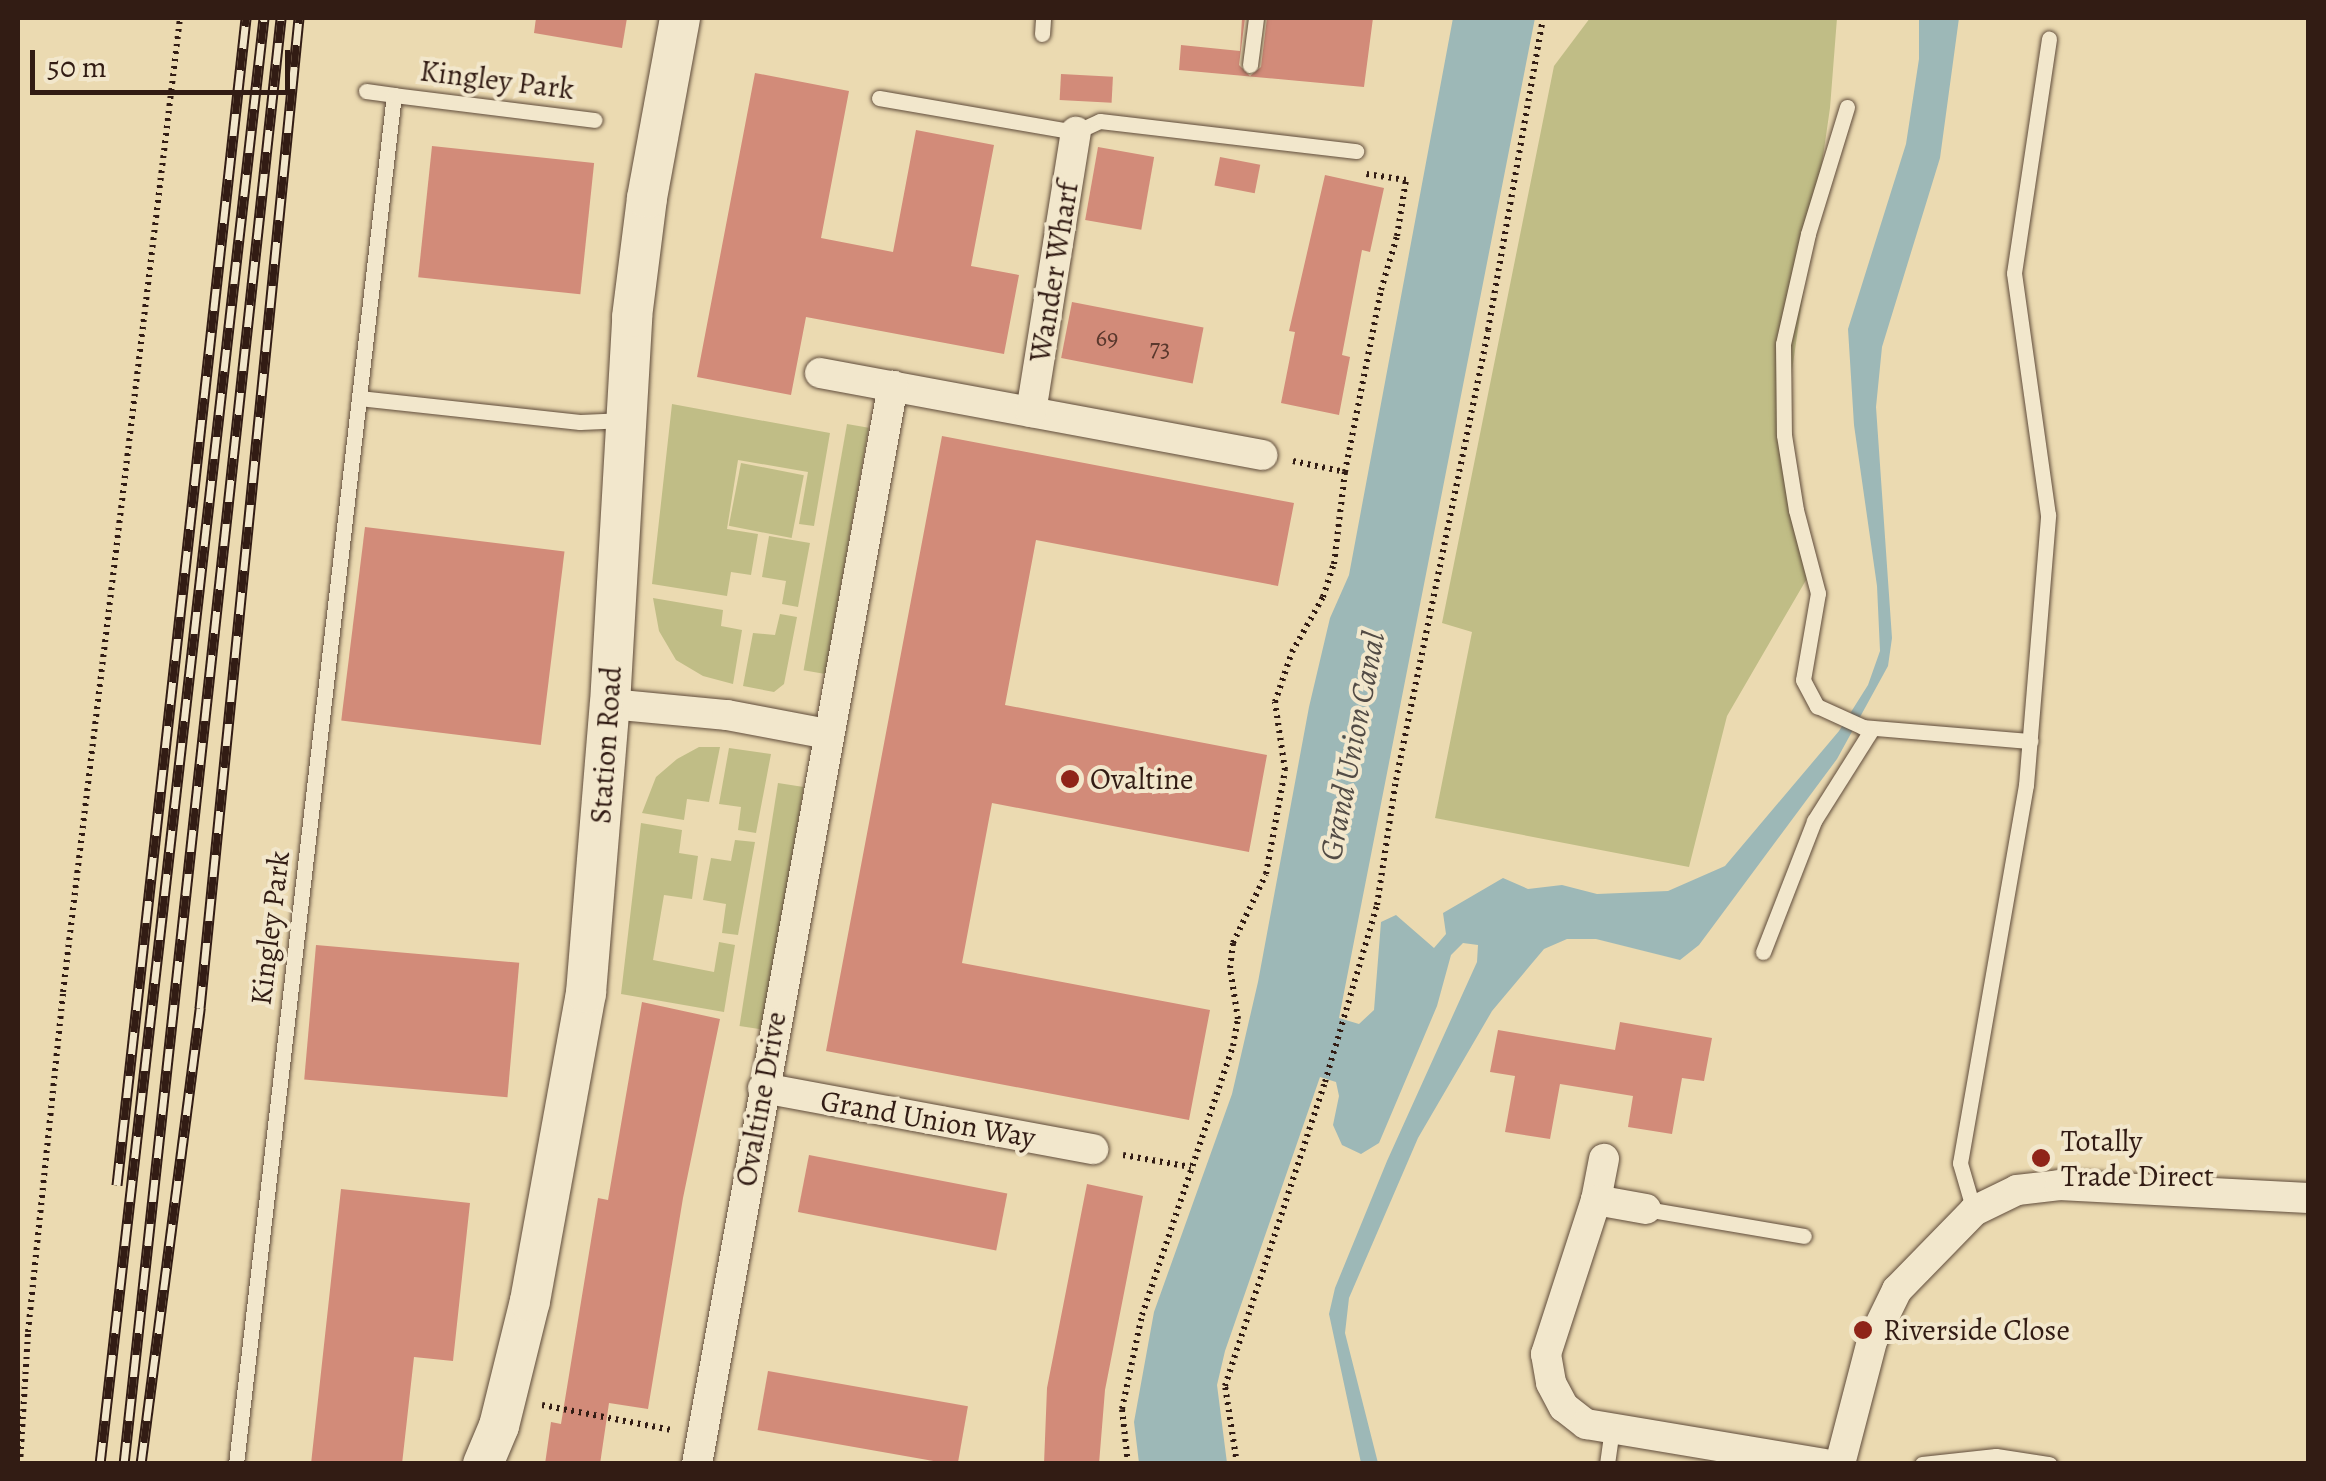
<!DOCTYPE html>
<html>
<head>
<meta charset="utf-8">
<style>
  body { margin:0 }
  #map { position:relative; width:2326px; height:1481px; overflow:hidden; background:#ebdab1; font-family:Alegreya,serif }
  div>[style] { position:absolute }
  .green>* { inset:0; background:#c0bd86; transform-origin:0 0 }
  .water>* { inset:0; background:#9db8b7 }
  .building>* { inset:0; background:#d28b79; transform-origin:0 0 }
  .path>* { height:6px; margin-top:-3px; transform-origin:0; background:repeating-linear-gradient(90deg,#321c14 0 2.5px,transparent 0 7.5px) }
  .roads { filter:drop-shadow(0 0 2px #604c3b) drop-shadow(0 0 2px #604c3b) }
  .lane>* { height:15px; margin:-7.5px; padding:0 7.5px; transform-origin:7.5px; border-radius:7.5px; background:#f2e7cc }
  .street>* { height:30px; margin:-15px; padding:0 15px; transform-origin:15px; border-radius:15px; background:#f2e7cc }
  .secondary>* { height:40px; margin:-20px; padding:0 20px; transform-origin:20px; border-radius:20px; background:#f2e7cc }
  .rail>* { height:11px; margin-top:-5.5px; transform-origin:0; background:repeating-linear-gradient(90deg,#f2e7cc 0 22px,#321c14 0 44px); box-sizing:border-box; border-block:2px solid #321c14 }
  .dots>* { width:28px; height:28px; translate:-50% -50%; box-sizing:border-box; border:5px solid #f2e7cc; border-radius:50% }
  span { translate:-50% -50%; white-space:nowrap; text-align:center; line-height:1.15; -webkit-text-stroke:8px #f2e7cc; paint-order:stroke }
  .number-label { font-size:25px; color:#5a382d }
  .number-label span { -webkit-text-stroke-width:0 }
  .street-label { font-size:30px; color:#321c14 }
  .poi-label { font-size:30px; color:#321c14 }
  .left { translate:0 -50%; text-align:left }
  .water-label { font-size:32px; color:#524b45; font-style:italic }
  .frame { position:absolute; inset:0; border:20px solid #321c14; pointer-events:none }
  .scale { position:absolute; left:30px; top:50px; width:260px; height:45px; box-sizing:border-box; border:5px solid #321c14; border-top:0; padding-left:12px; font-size:30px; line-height:35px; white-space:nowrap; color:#321c14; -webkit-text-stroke:8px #f2e7cc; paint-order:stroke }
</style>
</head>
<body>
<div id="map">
  <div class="green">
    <i style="clip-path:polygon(1590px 18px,1837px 18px,1830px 108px,1785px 419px,1809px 575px,1727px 716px,1689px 867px,1435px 818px,1472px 632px,1442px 623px,1554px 66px)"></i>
    <i style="clip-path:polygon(672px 404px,830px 433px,814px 526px,799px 524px,808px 472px,738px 460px,727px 529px,758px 534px,751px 575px,731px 572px,727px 596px,652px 584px)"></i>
    <i style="left:847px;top:424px;width:22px;height:250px;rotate:10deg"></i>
    <i style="left:741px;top:463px;width:64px;height:64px;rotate:11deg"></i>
    <i style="clip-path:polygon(769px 536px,810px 543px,798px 607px,782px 604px,786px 581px,762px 577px)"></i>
    <i style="clip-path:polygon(653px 598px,723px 610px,721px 626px,742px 630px,733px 684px,703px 676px,676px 660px,659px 631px)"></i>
    <i style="clip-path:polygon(780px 614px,797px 617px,784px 684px,774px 692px,743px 686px,753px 633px,775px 635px)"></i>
    <i style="clip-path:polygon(699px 747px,720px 747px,709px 802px,687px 799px,684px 820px,642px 813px,656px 777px,677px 759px)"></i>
    <i style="clip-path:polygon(729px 748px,771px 754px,756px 833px,738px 830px,741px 807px,719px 804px)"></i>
    <i style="left:778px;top:783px;width:26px;height:246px;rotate:9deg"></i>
    <i style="clip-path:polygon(641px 823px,682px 830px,679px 853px,698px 856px,692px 899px,664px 895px,653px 960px,714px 972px,719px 942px,735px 945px,724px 1012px,621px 994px)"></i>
    <i style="clip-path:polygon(735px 840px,755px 842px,738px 935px,722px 933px,726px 904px,703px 900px,711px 858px,731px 861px)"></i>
  </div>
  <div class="water">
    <i style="clip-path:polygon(1453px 18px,1535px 18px,1339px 1018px,1359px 1024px,1374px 1010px,1381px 922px,1396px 915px,1434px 948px,1446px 934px,1443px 913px,1503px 878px,1528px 889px,1562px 885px,1597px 894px,1668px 891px,1725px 866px,1839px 731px,1868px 685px,1880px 651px,1877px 586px,1854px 425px,1848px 329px,1906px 144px,1919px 59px,1919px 18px,1959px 18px,1940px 158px,1882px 347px,1876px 407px,1892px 638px,1888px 666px,1837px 759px,1699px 945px,1680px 960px,1596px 939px,1567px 939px,1544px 949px,1492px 1011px,1418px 1138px,1349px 1298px,1345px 1333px,1378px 1463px,1361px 1463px,1329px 1314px,1335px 1288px,1387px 1161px,1477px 962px,1478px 945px,1463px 943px,1451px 955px,1437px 1006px,1379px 1143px,1361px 1154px,1342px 1145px,1333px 1125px,1339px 1096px,1336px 1082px,1320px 1077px,1225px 1351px,1217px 1385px,1227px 1463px,1139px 1463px,1134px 1422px,1154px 1312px,1232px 1094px,1258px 982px,1309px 707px,1330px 618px,1349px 575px)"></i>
  </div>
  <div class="building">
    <i style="clip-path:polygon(536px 18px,627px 18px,622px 48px,534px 33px)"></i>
    <i style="clip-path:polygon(1242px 18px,1245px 18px,1239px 65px,1250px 76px,1261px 67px,1267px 18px,1373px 18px,1364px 87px,1179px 70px,1181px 45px,1240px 51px)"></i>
    <i style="clip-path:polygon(755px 73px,849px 91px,821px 238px,893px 252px,916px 130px,994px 145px,971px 266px,1019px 275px,1004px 354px,806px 317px,791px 395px,697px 377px)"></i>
    <i style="left:1061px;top:74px;width:52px;height:26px;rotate:3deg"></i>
    <i style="left:432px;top:146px;width:163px;height:132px;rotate:6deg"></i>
    <i style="left:1098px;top:147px;width:57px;height:74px;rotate:10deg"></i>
    <i style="left:1220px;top:157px;width:41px;height:29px;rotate:11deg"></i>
    <i style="clip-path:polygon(1325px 175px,1384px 188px,1370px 252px,1362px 250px,1342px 355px,1350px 357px,1339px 415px,1281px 403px,1295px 332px,1289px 331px)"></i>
    <i style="left:1072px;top:302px;width:134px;height:57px;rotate:11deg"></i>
    <i style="clip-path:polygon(942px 436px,1294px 503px,1278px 586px,1036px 540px,1005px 705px,1267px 755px,1249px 852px,992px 803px,962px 963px,1210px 1010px,1189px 1120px,826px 1051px)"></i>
    <i style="left:365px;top:527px;width:201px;height:195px;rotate:7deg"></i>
    <i style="left:316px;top:945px;width:204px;height:135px;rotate:5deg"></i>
    <i style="clip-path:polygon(642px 1002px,720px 1019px,683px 1198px,648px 1409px,609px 1403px,600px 1464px,545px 1464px,551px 1422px,561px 1424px,598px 1198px,608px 1200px)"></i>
    <i style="clip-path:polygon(1620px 1022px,1712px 1038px,1704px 1081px,1682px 1078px,1672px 1134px,1628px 1127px,1633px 1096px,1560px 1084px,1550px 1139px,1505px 1132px,1515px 1076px,1490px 1072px,1498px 1030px,1615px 1050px)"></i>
    <i style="left:809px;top:1155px;width:202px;height:58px;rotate:11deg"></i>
    <i style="clip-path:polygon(1087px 1184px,1143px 1196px,1105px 1390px,1099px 1464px,1044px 1464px,1047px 1388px)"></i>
    <i style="clip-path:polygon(341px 1189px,470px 1203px,453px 1361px,414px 1357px,402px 1464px,311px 1464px)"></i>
    <i style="left:768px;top:1371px;width:203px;height:60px;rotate:10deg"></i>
  </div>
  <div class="path">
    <i style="left:1293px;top:461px;width:53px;rotate:11.9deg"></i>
    <i style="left:1123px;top:1155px;width:69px;rotate:10deg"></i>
    <i style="left:542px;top:1405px;width:132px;rotate:10.9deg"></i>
    <i style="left:20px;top:1464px;width:132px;rotate:-86.5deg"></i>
    <i style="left:28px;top:1332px;width:342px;rotate:-84.1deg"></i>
    <i style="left:63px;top:992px;width:981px;rotate:-83.15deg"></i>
    <i style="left:1128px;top:1464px;width:55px;rotate:-96.2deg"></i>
    <i style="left:1122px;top:1409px;width:96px;rotate:-78deg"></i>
    <i style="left:1142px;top:1315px;width:284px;rotate:-71.3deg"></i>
    <i style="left:1233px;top:1046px;width:27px;rotate:-80deg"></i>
    <i style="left:1238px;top:1019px;width:52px;rotate:-98.9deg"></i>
    <i style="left:1230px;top:968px;width:25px;rotate:-83deg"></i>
    <i style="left:1233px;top:943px;width:76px;rotate:-64.4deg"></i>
    <i style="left:1266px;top:874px;width:106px;rotate:-79.6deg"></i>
    <i style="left:1285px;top:770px;width:69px;rotate:-98.4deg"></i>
    <i style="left:1275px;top:702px;width:53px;rotate:-71.2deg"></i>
    <i style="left:1292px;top:652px;width:63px;rotate:-60.6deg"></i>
    <i style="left:1323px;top:597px;width:35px;rotate:-72deg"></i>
    <i style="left:1334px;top:564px;width:93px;rotate:-83.2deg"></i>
    <i style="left:1345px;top:472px;width:186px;rotate:-78.8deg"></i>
    <i style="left:1381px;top:290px;width:56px;rotate:-73.5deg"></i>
    <i style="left:1397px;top:236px;width:57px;rotate:-80.9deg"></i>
    <i style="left:1406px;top:180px;width:40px;rotate:-171.5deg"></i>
    <i style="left:1237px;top:1464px;width:79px;rotate:-98.7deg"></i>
    <i style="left:1225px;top:1386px;width:320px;rotate:-71.8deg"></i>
    <i style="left:1325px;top:1082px;width:184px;rotate:-73.6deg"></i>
    <i style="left:1377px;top:905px;width:126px;rotate:-81.4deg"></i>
    <i style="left:1396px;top:780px;width:459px;rotate:-78.4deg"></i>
    <i style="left:1488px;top:330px;width:317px;rotate:-80deg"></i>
  </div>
  <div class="roads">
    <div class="lane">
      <i style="left:1042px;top:34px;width:16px;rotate:-86deg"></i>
      <i style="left:1250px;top:65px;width:47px;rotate:-82.7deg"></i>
      <i style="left:366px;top:91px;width:28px;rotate:8deg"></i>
      <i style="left:879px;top:98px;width:200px;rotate:9.8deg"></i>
      <i style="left:1076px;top:132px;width:26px;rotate:-25deg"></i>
      <i style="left:1100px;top:121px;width:258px;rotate:6.7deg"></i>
      <i style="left:1847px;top:107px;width:133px;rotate:107.1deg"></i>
      <i style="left:1808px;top:234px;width:113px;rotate:102.8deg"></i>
      <i style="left:1783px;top:344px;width:91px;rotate:89.4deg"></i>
      <i style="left:1784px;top:435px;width:76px;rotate:80.9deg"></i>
      <i style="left:1796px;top:510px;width:86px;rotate:75.2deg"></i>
      <i style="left:1818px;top:593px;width:88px;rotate:99.8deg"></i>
      <i style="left:1803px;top:680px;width:30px;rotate:62deg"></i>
      <i style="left:1817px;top:706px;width:51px;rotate:24.5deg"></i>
      <i style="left:1863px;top:727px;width:168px;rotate:4.8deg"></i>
      <i style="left:359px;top:398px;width:222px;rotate:6.2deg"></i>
      <i style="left:580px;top:422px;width:46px;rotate:-2.5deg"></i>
      <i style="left:1763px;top:952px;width:141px;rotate:-68.7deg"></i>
      <i style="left:1814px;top:821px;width:109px;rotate:-57.8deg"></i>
      <i style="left:1646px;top:1209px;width:160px;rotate:9.7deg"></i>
      <i style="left:1974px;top:1211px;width:50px;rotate:-106.3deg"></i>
      <i style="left:1960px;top:1163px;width:384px;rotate:-80.1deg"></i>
      <i style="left:2026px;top:785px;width:271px;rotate:-85.3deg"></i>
      <i style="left:2048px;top:515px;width:244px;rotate:-98deg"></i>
      <i style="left:2014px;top:273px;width:237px;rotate:-81.5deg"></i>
      <i style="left:236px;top:1464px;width:1378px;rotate:-83.42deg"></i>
      <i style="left:394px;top:95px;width:202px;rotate:7.1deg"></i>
      <i style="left:1607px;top:1464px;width:35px;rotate:-82deg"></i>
      <i style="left:1922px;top:1464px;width:74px;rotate:-6.2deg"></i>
      <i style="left:1996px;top:1456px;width:54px;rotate:8.6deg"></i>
    </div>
    <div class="street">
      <i style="left:820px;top:373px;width:450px;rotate:10.5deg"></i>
      <i style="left:1031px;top:412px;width:284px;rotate:-80.9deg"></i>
      <i style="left:610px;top:704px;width:118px;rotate:5.4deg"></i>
      <i style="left:727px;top:715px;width:103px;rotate:10.7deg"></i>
      <i style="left:763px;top:1088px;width:336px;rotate:10.5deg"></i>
      <i style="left:1596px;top:1200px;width:42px;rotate:-79deg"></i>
      <i style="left:1646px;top:1209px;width:51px;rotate:-169.8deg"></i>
      <i style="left:1596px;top:1200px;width:162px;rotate:108deg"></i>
      <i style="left:1546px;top:1354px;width:29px;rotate:80deg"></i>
      <i style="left:1551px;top:1383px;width:27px;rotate:62deg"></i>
      <i style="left:1564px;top:1407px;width:28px;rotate:38deg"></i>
      <i style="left:1586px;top:1424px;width:241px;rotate:9.5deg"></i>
      <i style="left:697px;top:1464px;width:1096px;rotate:-79.7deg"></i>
      <i style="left:1840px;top:1464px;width:127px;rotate:-75.4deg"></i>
      <i style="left:1872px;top:1341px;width:57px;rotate:-63.9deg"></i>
      <i style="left:1897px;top:1290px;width:110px;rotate:-45.7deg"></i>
      <i style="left:1974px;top:1211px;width:48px;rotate:-26deg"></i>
      <i style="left:2017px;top:1190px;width:43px;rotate:-6.6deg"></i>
      <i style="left:2060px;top:1185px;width:248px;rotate:3deg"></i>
    </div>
    <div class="secondary">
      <i style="left:483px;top:1464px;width:41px;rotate:-67.2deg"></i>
      <i style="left:499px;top:1426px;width:129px;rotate:-76.1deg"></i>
      <i style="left:530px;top:1301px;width:313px;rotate:-79.7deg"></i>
      <i style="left:586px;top:993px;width:290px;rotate:-85.3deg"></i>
      <i style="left:610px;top:704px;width:388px;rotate:-86.7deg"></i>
      <i style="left:632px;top:317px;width:120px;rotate:-82.8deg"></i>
      <i style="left:647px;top:198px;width:183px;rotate:-79.6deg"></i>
    </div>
  </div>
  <div class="rail">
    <i style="left:117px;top:1185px;width:1174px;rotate:-83.69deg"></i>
    <i style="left:100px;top:1464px;width:1455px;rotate:-83.53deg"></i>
    <i style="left:124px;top:1464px;width:1454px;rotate:-83.8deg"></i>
    <i style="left:141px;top:1464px;width:460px;rotate:-82.6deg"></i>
    <i style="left:200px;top:1008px;width:995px;rotate:-84.29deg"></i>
  </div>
  <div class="dots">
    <i style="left:1070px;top:779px;background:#8f2418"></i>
    <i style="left:2041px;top:1158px;background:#8f2418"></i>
    <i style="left:1863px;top:1330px;background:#8f2418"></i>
  </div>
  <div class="number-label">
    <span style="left:1107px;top:338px">69</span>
    <span style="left:1160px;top:348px">73</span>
  </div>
  <div class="street-label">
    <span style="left:497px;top:80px;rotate:7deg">Kingley Park</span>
    <span style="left:1054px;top:272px;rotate:-81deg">Wander Wharf</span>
    <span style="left:606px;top:745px;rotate:-86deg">Station Road</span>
    <span style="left:270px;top:928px;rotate:-83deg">Kingley Park</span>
    <span style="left:761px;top:1099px;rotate:-80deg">Ovaltine Drive</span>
    <span style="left:928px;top:1119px;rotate:10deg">Grand Union Way</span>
  </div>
  <div class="poi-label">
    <span class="left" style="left:1090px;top:779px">Ovaltine</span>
    <span class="left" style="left:2061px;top:1158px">Totally<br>Trade Direct</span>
    <span class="left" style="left:1883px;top:1330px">Riverside Close</span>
  </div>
  <div class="water-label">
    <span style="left:1352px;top:746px;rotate:-79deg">Grand Union Canal</span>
  </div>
  <div class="frame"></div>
  <div class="scale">50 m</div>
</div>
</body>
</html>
